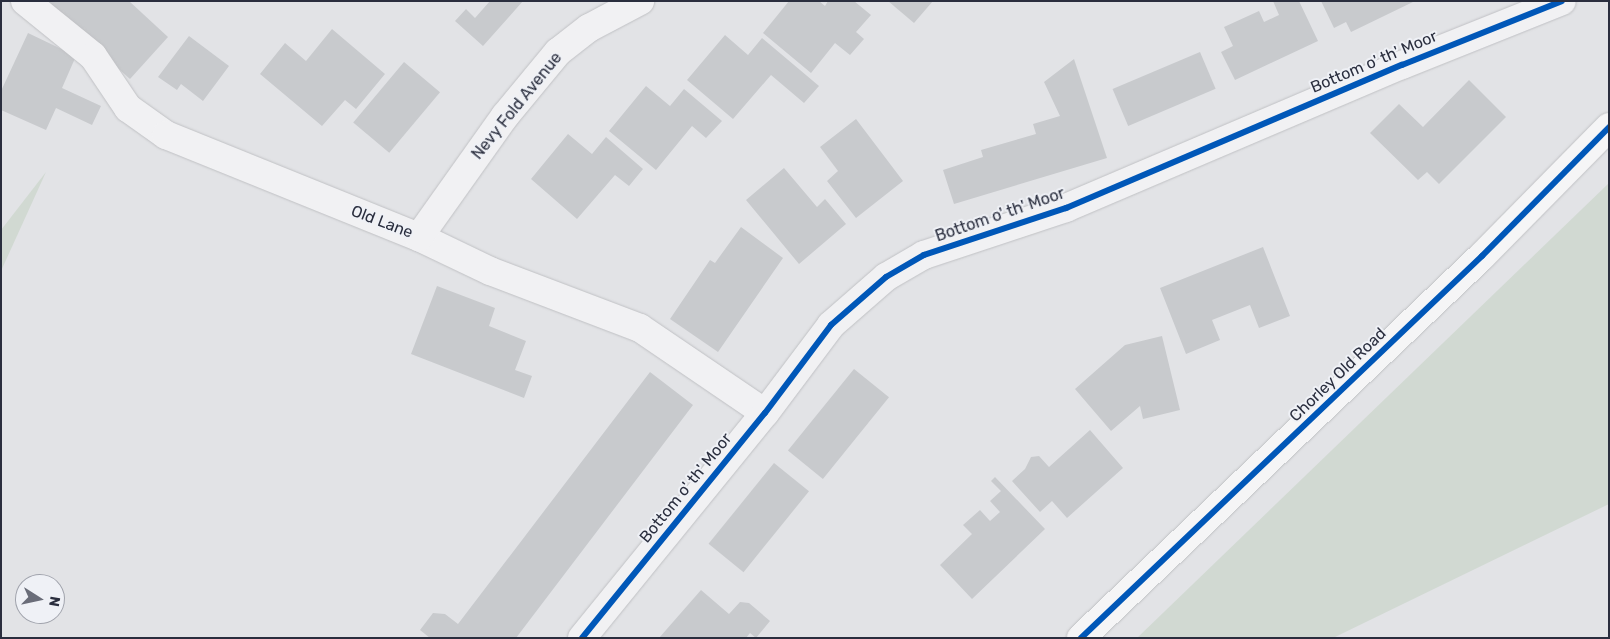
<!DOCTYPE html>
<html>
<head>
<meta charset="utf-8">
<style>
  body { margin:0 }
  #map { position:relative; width:1610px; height:639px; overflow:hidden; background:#e2e3e6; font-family:Rubik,sans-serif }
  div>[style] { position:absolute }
  .green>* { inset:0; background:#d1d9d2 }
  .building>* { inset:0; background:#c8cacd; transform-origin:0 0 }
  .roads { filter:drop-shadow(0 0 1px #c0c1c4) drop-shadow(0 0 1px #c0c1c4) }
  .minor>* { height:28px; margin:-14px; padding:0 14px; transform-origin:14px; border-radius:14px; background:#f1f1f3 }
  .major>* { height:28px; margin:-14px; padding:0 14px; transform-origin:14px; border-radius:14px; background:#f5f5f6 }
  .cycleway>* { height:6px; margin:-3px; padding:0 3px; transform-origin:3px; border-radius:3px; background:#0057b8 }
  span { translate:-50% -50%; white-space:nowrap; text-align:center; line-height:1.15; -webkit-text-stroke:4px #eff1f6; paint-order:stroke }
  .street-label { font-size:16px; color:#2a2e3e }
  .frame { position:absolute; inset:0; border:2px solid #2a2e3e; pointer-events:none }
  .north { position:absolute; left:15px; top:574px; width:50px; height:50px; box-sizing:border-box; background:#eff1f6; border:1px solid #a0a3ac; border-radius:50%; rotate:100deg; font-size:14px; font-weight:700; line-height:20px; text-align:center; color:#2a2e3e }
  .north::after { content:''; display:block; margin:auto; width:18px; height:22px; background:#6a6d79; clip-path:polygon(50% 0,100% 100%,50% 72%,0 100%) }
</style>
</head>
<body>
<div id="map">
  <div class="green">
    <i style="clip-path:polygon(46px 172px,1px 271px,1px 230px)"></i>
    <i style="clip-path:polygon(1609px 183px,1609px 504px,1333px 638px,1137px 638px)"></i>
  </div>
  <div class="building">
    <i style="clip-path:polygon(43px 1px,129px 1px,168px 37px,130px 79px)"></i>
    <i style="clip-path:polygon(490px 1px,523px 1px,483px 46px,455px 21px,466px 9px,475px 18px)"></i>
    <i style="clip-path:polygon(789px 1px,819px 1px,825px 6px,828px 1px,854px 1px,871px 15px,856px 32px,864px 39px,850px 55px,835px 43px,811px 73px,763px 33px)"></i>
    <i style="clip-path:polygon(888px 1px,933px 1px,914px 23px)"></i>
    <i style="clip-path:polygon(1273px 1px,1299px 1px,1318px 41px,1235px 80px,1221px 52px,1233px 46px,1224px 27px,1259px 11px,1264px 22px,1279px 15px)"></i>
    <i style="clip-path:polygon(1321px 1px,1415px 1px,1351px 32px,1346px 22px,1334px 28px)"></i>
    <i style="clip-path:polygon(332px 29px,385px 74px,356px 109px,345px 100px,322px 126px,260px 74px,285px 43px,306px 61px)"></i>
    <i style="clip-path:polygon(28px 33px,76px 56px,62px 88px,101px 106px,92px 125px,56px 108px,46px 130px,1px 110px,1px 91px)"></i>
    <i style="clip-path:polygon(725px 35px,748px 55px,762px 38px,819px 86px,804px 103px,771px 75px,733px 119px,687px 80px)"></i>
    <i style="clip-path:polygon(189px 36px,229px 66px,203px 101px,181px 84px,177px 90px,158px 77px)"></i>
    <i style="left:1200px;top:52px;width:40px;height:95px;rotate:67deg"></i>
    <i style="clip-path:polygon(1074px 59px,1107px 158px,954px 204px,943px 170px,983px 157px,981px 150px,1036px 134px,1033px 124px,1060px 116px,1044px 82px)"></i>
    <i style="left:404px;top:62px;width:47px;height:79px;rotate:40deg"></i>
    <i style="clip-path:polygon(1469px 80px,1506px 117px,1439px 184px,1427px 172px,1418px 180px,1370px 133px,1399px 104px,1423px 127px)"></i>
    <i style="clip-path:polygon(646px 86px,670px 106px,684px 89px,722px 121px,706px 138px,692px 126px,656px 170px,609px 131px)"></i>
    <i style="clip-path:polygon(856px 119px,903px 181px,856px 218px,827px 181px,838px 171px,820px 147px)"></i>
    <i style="clip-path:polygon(568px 134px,592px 154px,606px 137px,643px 169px,629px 186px,615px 175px,577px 219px,531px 179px)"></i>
    <i style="clip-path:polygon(784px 168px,817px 207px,825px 199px,846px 224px,799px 264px,746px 200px)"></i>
    <i style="clip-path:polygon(741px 227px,783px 258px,718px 352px,670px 319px,710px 260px,715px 263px)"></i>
    <i style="clip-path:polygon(1263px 247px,1290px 316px,1259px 328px,1250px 305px,1212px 320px,1220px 340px,1186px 354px,1160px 288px)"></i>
    <i style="clip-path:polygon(437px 286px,495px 308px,489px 326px,526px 341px,515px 370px,532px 376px,524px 398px,411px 354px)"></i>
    <i style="clip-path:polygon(1162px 336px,1180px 410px,1143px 419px,1140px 406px,1111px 431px,1075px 389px,1125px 345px)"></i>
    <i style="left:854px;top:369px;width:45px;height:105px;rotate:39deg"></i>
    <i style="clip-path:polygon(650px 372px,693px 405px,516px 638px,430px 638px,420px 630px,433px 613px,445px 614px,458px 624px)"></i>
    <i style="clip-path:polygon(1090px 430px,1123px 468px,1067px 518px,1052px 501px,1040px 512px,1012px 481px,1025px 469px,1031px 457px,1039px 456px,1049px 467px)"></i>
    <i style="left:774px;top:463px;width:45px;height:104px;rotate:39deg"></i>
    <i style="clip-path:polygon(995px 477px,1045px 529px,972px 599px,940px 565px,972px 534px,963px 525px,980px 510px,990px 521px,1000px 512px,990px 501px,1001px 491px,991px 481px)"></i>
    <i style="clip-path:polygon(701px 590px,729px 614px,740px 602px,749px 603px,770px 621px,756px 638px,750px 633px,746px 638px,659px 638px)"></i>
  </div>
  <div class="roads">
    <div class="minor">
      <i style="left:25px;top:1px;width:87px;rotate:39deg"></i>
      <i style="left:93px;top:56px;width:63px;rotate:56.1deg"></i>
      <i style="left:128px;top:108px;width:47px;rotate:35.4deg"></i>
      <i style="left:166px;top:135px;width:273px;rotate:22deg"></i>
      <i style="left:419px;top:237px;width:79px;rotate:25.6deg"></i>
      <i style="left:490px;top:271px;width:160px;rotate:20.8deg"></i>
      <i style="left:640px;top:328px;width:151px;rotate:34.2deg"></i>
      <i style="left:419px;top:237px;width:148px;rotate:-54.6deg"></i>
      <i style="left:505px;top:116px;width:83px;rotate:-50.4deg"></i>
      <i style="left:558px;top:52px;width:39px;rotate:-38deg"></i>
      <i style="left:589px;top:28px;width:58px;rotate:-27.9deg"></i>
      <i style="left:582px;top:638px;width:290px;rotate:-50.9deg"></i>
      <i style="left:765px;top:413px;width:110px;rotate:-53.1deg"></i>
      <i style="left:831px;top:325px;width:73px;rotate:-41.1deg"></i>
      <i style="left:886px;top:277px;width:44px;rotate:-30.1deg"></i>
      <i style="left:924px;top:255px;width:150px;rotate:-18.3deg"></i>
      <i style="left:1066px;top:208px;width:365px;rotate:-23.1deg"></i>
      <i style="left:1402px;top:65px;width:172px;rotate:-21.8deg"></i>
    </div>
    <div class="major">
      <i style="left:1081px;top:638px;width:554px;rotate:-43.61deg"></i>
      <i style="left:1482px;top:256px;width:181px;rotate:-45.4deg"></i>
    </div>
  </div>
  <div class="cycleway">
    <i style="left:582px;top:638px;width:290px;rotate:-50.9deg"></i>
    <i style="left:765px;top:413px;width:110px;rotate:-53.1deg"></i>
    <i style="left:831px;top:325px;width:73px;rotate:-41.1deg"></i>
    <i style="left:886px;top:277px;width:44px;rotate:-30.1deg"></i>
    <i style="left:924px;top:255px;width:150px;rotate:-18.3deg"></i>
    <i style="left:1066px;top:208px;width:365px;rotate:-23.1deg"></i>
    <i style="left:1402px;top:65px;width:172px;rotate:-21.8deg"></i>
    <i style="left:1081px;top:638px;width:554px;rotate:-43.61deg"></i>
    <i style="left:1482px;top:256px;width:181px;rotate:-45.4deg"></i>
  </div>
  <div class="street-label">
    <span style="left:1374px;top:62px;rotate:-23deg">Bottom o' th' Moor</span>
    <span style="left:517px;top:106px;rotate:-51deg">Nevy Fold Avenue</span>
    <span style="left:1000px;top:215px;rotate:-19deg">Bottom o' th' Moor</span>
    <span style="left:382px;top:222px;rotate:21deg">Old Lane</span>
    <span style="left:1338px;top:375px;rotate:-44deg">Chorley Old Road</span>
    <span style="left:686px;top:488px;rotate:-51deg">Bottom o' th' Moor</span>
  </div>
  <div class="frame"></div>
  <div class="north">N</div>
</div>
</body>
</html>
